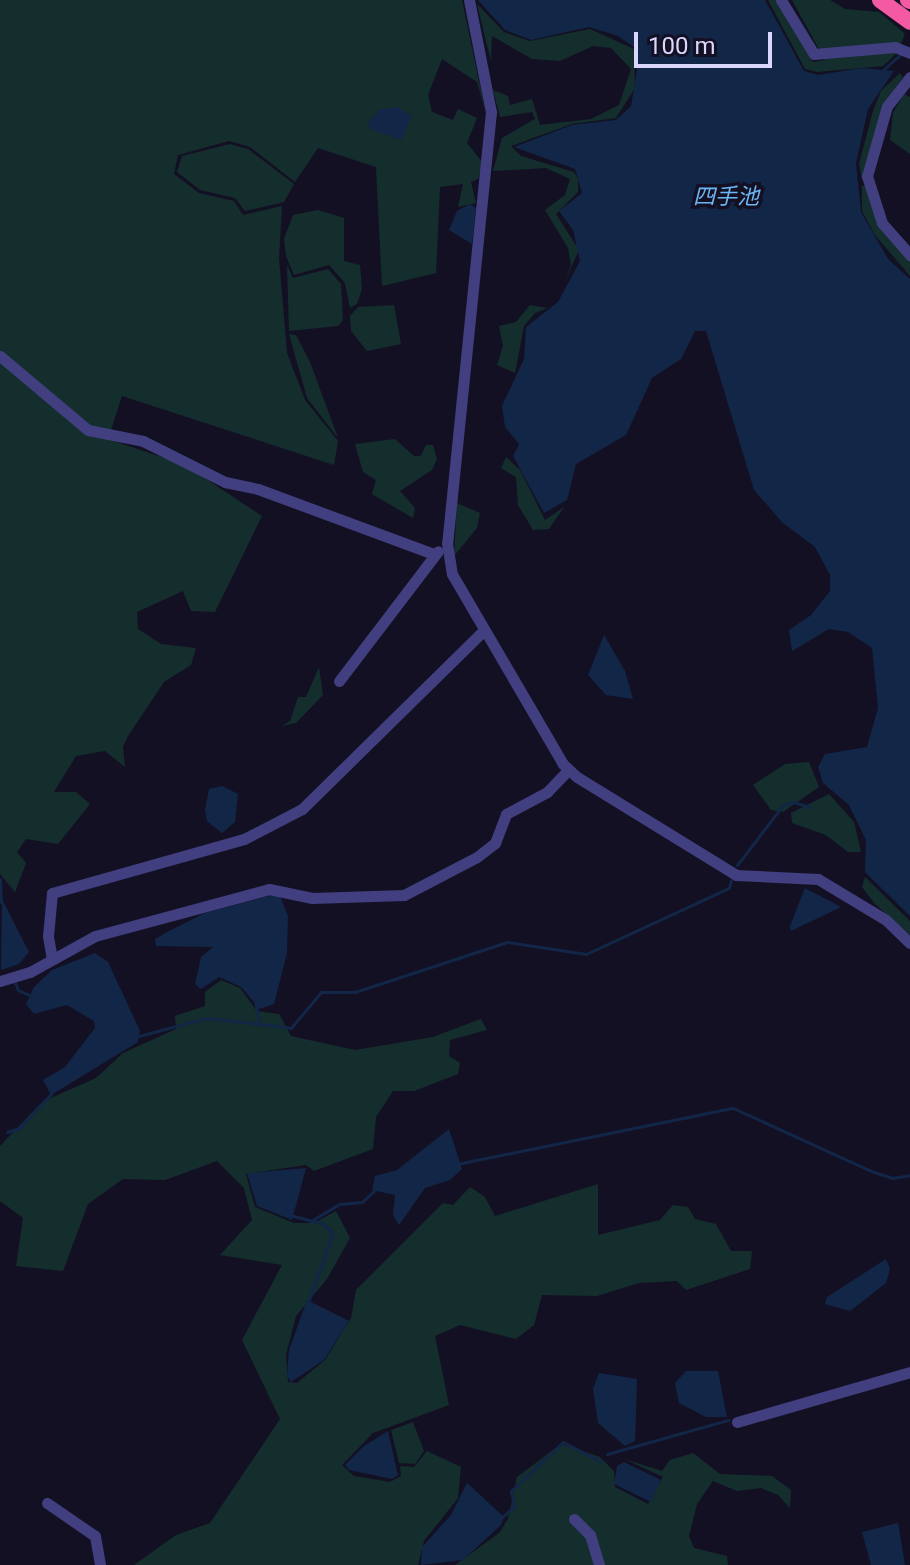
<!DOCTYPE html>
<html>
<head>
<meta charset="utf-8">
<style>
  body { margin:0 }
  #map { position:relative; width:910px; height:1565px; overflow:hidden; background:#141024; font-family:Roboto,"Noto Sans JP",sans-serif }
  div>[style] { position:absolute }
  .green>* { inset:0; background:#142e2d }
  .water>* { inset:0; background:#122647 }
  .stream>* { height:3px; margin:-1.5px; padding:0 1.5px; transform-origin:1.5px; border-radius:1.5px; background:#122647 }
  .minor>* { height:11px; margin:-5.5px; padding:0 5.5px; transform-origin:5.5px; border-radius:5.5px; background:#413f80 }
  .highway>* { height:16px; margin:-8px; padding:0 8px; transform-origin:8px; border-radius:8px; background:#f45aa3 }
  span { translate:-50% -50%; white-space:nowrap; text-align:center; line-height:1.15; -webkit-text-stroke:7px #141024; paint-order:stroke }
  .water-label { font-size:22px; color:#6bb5f5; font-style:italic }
  .scale { position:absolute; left:634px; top:32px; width:138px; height:36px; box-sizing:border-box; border:4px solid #dbd6fc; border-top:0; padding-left:10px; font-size:24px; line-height:28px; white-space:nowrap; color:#dbd6fc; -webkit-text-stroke:6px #141024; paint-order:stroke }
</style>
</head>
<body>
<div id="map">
  <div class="green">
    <i style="clip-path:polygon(0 0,462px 0,485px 110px,477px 82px,442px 59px,428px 95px,432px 112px,453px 120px,458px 109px,477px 118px,467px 143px,483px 163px,478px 179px,471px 182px,476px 203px,458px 207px,463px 184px,440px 187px,436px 273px,382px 286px,376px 167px,318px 148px,295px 182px,250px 147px,229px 141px,178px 155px,174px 174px,199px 193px,234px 201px,243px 215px,282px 206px,279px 258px,287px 353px,305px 400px,338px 441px,334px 465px,122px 396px,108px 439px,185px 465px,262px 516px,215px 612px,191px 611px,183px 591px,137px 612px,138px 629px,161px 644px,196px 648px,191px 665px,164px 682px,128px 736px,123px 747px,125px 767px,105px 751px,76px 756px,54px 792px,76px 792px,90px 804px,58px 844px,26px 839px,17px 852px,26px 863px,15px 892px,0 874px)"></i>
    <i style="clip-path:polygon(768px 0,777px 0,813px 62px,825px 60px,792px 0,830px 0,845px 9px,879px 12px,905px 34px,897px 53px,883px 66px,817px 72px,805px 69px)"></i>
    <i style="clip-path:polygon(477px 4px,504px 32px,530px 41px,590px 29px,634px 49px,635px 88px,616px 118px,572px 124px,511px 146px,521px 156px,574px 172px,578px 179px,578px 192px,556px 214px,579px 250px,565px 281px,571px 265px,568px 248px,545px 210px,565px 195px,570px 179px,546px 168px,493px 171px,502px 138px,535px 119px,532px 112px,500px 117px,493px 90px,508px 96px,510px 105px,532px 99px,540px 125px,591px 119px,619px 105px,631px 69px,611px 48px,593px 46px,560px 61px,532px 59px,492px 36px,491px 61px)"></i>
    <i style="clip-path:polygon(900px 73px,903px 77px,884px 104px,862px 180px,859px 164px,873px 111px,881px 91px)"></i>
    <i style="clip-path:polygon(904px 94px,910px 97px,910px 154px,890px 140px,893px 113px)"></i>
    <i style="clip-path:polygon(230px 144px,248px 149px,294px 184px,284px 202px,245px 211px,235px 198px,200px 190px,177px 172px,182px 156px)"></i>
    <i style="clip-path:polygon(862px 186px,867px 186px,885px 235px,910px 259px,910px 276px,875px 235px,862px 211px)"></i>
    <i style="clip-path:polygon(318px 210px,344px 218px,344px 261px,360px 265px,362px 289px,357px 304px,350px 308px,345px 283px,329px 265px,294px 275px,286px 256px,284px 239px,293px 215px)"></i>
    <i style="clip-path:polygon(287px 265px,293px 278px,328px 269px,341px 284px,343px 320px,338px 326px,289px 331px)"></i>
    <i style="clip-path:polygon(394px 305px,401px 344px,367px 351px,351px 331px,350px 316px,358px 307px)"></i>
    <i style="clip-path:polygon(530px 305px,548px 308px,535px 313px,524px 326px,515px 373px,497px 365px,503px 346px,499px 326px,516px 322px)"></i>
    <i style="clip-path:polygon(289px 334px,296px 335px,310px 362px,338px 438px,307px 398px)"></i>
    <i style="clip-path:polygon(395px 439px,414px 456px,421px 456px,426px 445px,433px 445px,437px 459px,432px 470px,400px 491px,415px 508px,413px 518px,372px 494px,376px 480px,363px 472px,355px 444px)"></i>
    <i style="clip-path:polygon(506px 457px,520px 470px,545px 520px,564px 507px,549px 529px,533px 530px,518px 505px,516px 477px,501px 468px)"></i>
    <i style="clip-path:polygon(457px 503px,480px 513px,477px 528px,454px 556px)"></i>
    <i style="clip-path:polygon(319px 667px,323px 695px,296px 723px,282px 726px,290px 721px,298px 697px,306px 697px)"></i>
    <i style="clip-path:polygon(809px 762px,819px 787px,783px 812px,771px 810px,753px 785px,785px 764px)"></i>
    <i style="clip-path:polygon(829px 794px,854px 822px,861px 852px,848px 852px,826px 835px,792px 823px,791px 813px)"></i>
    <i style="clip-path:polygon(865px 877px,910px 921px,910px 935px,874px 903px,862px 887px)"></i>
    <i style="clip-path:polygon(221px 980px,240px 988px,257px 1011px,279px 1014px,291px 1036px,355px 1050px,433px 1037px,481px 1019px,487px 1030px,450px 1040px,449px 1056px,460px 1063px,458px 1074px,414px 1091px,393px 1091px,376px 1117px,373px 1149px,314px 1171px,306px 1165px,246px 1174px,255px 1207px,294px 1223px,314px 1223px,336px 1211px,350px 1238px,327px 1279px,296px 1316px,286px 1355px,288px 1382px,297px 1383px,325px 1360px,351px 1318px,356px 1290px,443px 1203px,453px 1205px,470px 1187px,485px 1197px,495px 1216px,598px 1184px,598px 1235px,660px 1220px,673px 1205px,688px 1207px,695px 1219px,716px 1224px,731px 1251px,752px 1251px,750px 1269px,686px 1290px,677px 1281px,639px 1283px,597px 1296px,542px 1295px,534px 1325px,516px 1339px,460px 1325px,435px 1336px,449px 1405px,373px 1433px,342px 1465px,354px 1476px,390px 1482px,401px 1476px,400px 1466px,414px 1467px,427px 1451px,461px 1467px,458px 1498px,424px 1541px,418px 1565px,134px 1565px,176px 1535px,210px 1523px,280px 1419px,242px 1340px,282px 1265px,220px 1255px,252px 1220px,244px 1188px,217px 1161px,165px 1180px,123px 1179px,88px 1204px,63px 1271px,16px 1266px,23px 1218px,0 1201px,0 1146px,42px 1102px,96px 1078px,123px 1053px,176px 1029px,175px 1016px,205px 1006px,205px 992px)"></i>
    <i style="clip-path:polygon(413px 1422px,424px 1451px,415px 1464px,399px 1463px,391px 1430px)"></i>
    <i style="clip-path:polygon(561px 1444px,600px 1457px,614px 1471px,615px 1487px,648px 1504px,663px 1477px,624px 1459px,662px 1471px,670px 1460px,693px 1453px,720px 1474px,772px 1476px,791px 1490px,790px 1508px,778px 1495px,761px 1488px,737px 1491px,713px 1481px,697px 1504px,689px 1536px,694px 1548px,727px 1556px,728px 1565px,455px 1565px,499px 1533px,508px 1519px,517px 1477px)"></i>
  </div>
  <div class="water">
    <i style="clip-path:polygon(478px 0,765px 0,804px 71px,818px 75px,862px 68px,894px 71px,868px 109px,856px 163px,861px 212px,888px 259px,910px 279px,910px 916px,865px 872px,866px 840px,849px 805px,823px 783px,818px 767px,825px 754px,867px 747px,878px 708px,872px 648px,848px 632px,829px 629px,792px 651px,789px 630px,811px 615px,830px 591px,830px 575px,815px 547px,783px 523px,754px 490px,706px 331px,695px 331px,681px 359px,652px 378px,626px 435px,576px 464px,567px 500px,544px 513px,513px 456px,519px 444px,505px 427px,502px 406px,524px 359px,526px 327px,558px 302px,580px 261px,573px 230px,559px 211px,582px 193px,575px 169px,514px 147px,572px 125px,616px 120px,631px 106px,637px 71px,635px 48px,618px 36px,589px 27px,531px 40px,505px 30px)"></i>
    <i style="clip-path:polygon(396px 107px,412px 115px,402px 140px,372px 130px,368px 123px,379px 110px)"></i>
    <i style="clip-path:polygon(470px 204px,476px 208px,472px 244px,449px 230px,457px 211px)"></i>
    <i style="clip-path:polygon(604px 635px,625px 671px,633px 699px,606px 695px,588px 675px)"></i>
    <i style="clip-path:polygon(222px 786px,238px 794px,235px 822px,222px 833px,207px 821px,205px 810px,209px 789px)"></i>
    <i style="clip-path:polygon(805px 888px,841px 907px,791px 931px,790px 926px)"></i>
    <i style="clip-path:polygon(279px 893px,288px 916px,287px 953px,274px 1004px,260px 1009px,241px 987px,219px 977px,201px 989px,195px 984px,201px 957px,213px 947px,156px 946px,155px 939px,169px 931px,205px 913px)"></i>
    <i style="clip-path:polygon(2px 899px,29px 952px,19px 964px,1px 970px)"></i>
    <i style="clip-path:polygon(95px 953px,108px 962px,140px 1031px,138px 1042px,51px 1095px,43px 1080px,65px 1067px,95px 1028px,94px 1021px,67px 1005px,34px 1014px,26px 1004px,34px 987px,52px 970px)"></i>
    <i style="clip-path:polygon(449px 1129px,462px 1169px,450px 1180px,425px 1188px,399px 1225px,393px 1215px,395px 1195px,372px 1190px,375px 1176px,397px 1170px)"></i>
    <i style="clip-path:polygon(306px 1168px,292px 1220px,257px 1206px,247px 1173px)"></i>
    <i style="clip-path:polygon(886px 1259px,890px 1269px,886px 1283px,850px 1311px,825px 1304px,827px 1297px)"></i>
    <i style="clip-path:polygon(307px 1300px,349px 1321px,324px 1360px,291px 1382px,287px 1376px,289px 1350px)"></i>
    <i style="clip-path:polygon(686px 1371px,718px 1371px,727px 1417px,706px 1417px,679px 1403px,675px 1383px)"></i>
    <i style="clip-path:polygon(599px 1373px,637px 1379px,635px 1441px,625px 1446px,598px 1423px,593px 1389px)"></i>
    <i style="clip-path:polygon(388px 1431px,398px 1475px,392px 1479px,349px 1470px,345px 1465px,364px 1446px)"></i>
    <i style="clip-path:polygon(624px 1462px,661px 1480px,651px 1502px,614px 1484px,617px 1466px)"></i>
    <i style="clip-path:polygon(467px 1483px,504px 1517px,501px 1525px,463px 1560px,421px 1565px,422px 1547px,451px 1515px)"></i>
    <i style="clip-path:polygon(898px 1523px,905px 1565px,871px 1565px,862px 1532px)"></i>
  </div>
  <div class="stream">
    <i style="left:883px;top:70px;width:24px;rotate:-42deg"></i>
    <i style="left:737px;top:865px;width:76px;rotate:-52.5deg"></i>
    <i style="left:783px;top:805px;width:11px;rotate:-15deg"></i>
    <i style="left:794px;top:802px;width:18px;rotate:19deg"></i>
    <i style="left:0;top:879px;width:23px;rotate:88deg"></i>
    <i style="left:14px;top:980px;width:11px;rotate:68deg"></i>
    <i style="left:18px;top:990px;width:17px;rotate:24deg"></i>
    <i style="left:255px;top:1001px;width:24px;rotate:78deg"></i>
    <i style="left:260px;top:1024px;width:31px;rotate:7deg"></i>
    <i style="left:291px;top:1028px;width:47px;rotate:-50.2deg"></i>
    <i style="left:321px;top:992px;width:34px"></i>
    <i style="left:355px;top:992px;width:160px;rotate:-18.2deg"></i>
    <i style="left:507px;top:942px;width:80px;rotate:8.6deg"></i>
    <i style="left:586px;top:954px;width:157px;rotate:-24.8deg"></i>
    <i style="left:729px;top:888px;width:8px;rotate:-76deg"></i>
    <i style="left:139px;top:1036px;width:69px;rotate:-15deg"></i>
    <i style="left:206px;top:1018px;width:54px;rotate:6.3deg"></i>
    <i style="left:7px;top:1132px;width:13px;rotate:-18deg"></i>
    <i style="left:19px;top:1128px;width:47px;rotate:-46.7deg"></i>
    <i style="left:457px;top:1164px;width:282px;rotate:-11.5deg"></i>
    <i style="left:733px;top:1108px;width:152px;rotate:24.5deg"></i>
    <i style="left:871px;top:1171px;width:22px;rotate:18deg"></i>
    <i style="left:892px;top:1178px;width:18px;rotate:-9deg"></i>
    <i style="left:290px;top:1215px;width:34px;rotate:15deg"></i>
    <i style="left:323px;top:1224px;width:13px;rotate:42deg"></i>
    <i style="left:333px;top:1233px;width:74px;rotate:109.7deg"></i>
    <i style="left:311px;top:1221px;width:33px;rotate:-31deg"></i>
    <i style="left:339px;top:1204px;width:23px;rotate:-5deg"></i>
    <i style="left:362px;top:1202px;width:19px;rotate:-43deg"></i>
    <i style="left:607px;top:1454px;width:126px;rotate:-15.7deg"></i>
    <i style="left:500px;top:1519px;width:18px;rotate:-41deg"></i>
    <i style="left:514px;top:1507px;width:16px;rotate:-101deg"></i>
    <i style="left:511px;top:1491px;width:71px;rotate:-43.3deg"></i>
    <i style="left:563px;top:1442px;width:42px;rotate:27.2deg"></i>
  </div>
  <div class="minor">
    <i style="left:469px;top:0;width:114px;rotate:78.9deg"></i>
    <i style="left:491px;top:112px;width:433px;rotate:95.8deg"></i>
    <i style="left:447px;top:543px;width:31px;rotate:81deg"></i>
    <i style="left:452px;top:574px;width:220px;rotate:59.7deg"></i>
    <i style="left:563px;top:764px;width:19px;rotate:43deg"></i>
    <i style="left:577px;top:777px;width:187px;rotate:31.6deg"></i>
    <i style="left:736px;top:875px;width:82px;rotate:2.8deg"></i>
    <i style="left:818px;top:879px;width:79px;rotate:31.1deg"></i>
    <i style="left:886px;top:920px;width:33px;rotate:44deg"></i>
    <i style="left:781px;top:0;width:63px;rotate:58.6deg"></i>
    <i style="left:814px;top:54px;width:81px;rotate:-4.9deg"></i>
    <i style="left:895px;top:47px;width:16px;rotate:22deg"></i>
    <i style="left:910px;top:77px;width:37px;rotate:128deg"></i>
    <i style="left:887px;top:106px;width:73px;rotate:105.9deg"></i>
    <i style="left:867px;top:176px;width:49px;rotate:72.3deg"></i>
    <i style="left:882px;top:223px;width:43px;rotate:48.8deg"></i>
    <i style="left:0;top:356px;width:115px;rotate:40.1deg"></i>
    <i style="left:88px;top:430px;width:56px;rotate:11.3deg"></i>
    <i style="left:143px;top:441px;width:92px;rotate:26.6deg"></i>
    <i style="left:225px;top:482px;width:34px;rotate:12deg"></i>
    <i style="left:258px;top:489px;width:188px;rotate:20.3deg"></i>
    <i style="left:339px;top:681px;width:163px;rotate:-52.7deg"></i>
    <i style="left:52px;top:959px;width:23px;rotate:-100deg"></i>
    <i style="left:48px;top:936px;width:43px;rotate:-84.7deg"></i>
    <i style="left:52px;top:893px;width:199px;rotate:-15.7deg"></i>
    <i style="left:244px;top:839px;width:65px;rotate:-27.3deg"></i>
    <i style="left:302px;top:809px;width:255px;rotate:-44.5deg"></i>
    <i style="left:0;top:981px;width:31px;rotate:-17deg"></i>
    <i style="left:30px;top:972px;width:74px;rotate:-29deg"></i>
    <i style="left:95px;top:936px;width:180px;rotate:-15.1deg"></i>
    <i style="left:269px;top:889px;width:44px;rotate:11.8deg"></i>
    <i style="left:312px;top:898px;width:92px;rotate:-1.9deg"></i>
    <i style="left:404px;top:895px;width:82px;rotate:-27.5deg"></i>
    <i style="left:477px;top:857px;width:23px;rotate:-38deg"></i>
    <i style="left:495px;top:843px;width:31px;rotate:-69deg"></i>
    <i style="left:506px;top:814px;width:47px;rotate:-28.2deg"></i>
    <i style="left:547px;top:792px;width:30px;rotate:-46deg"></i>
    <i style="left:737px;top:1422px;width:180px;rotate:-16.1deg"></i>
    <i style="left:47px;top:1503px;width:58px;rotate:34.5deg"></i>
    <i style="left:95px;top:1536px;width:29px;rotate:80deg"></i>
    <i style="left:574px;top:1519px;width:23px;rotate:45deg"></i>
    <i style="left:590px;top:1535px;width:31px;rotate:73deg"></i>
  </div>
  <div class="highway">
    <i style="left:880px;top:0;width:37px;rotate:36deg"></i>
    <i style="left:908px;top:0;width:2px;rotate:27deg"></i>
  </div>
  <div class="water-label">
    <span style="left:726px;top:197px">四手池</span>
  </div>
  <div class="scale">100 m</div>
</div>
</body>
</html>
